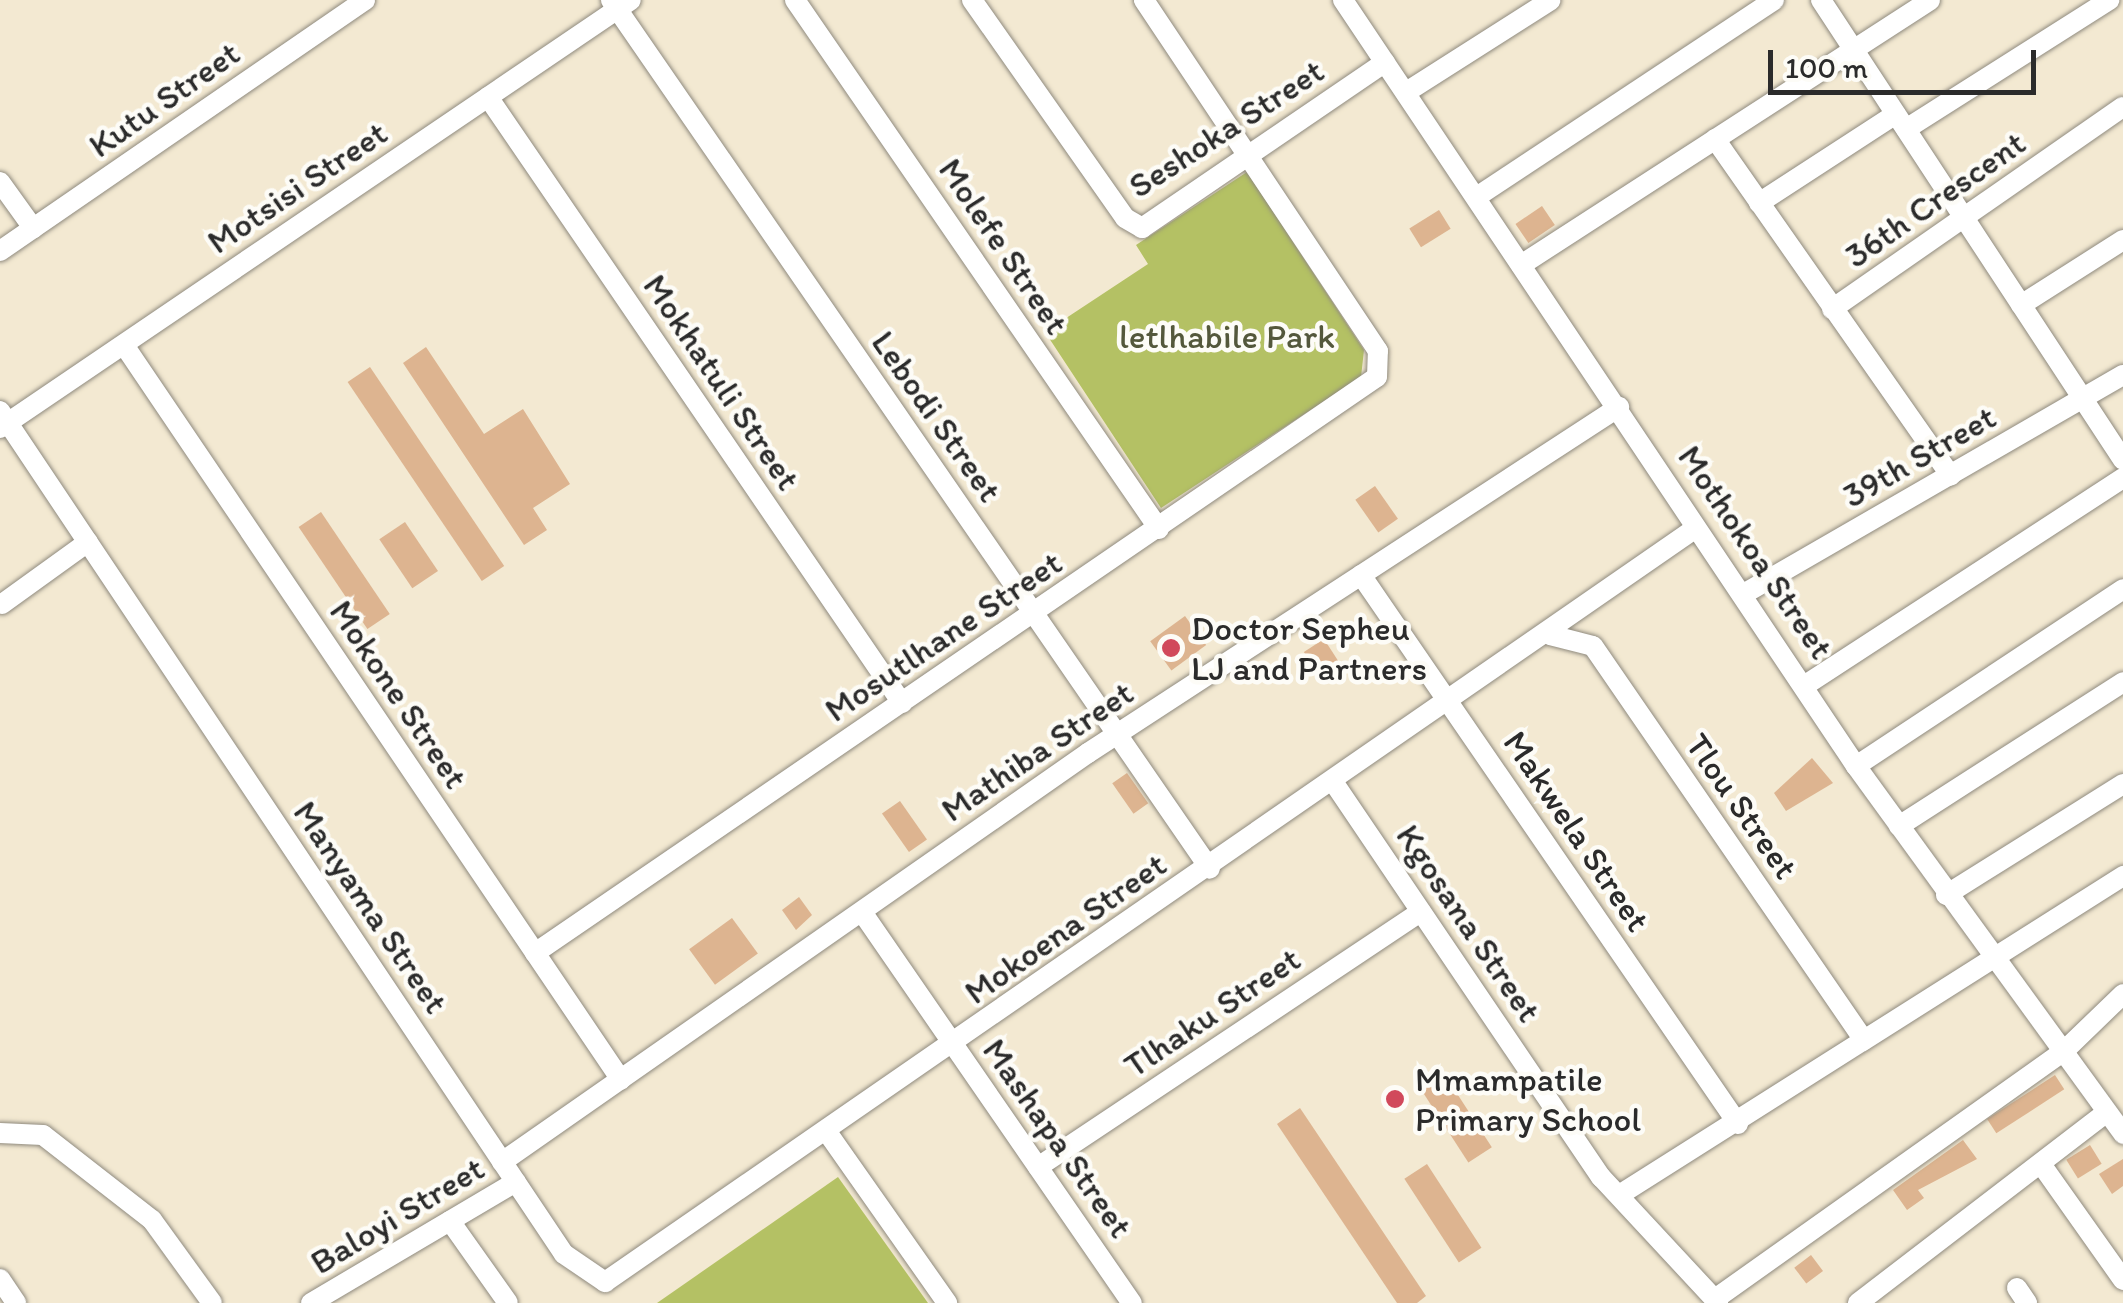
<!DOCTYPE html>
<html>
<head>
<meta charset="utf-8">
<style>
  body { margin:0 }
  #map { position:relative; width:2123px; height:1303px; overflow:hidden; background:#f3e9d2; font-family:Itim,sans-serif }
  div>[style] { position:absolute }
  .green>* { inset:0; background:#b4c164 }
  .building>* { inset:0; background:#ddb490; transform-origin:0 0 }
  .roads { filter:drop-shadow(0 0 2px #8f8a7e) drop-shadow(0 0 2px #8f8a7e) }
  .minor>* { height:20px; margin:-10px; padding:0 10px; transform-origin:10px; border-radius:10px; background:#fff }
  .dots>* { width:28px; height:28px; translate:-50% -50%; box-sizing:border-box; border:5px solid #fdfcf7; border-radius:50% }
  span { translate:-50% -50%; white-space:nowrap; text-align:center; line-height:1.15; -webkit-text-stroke:9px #fdfcf7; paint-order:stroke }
  .street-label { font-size:35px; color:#2b2b2b }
  .park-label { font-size:35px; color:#54583c }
  .poi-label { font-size:35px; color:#2b2b2b }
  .left { translate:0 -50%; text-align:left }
  .scale { position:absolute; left:1768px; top:50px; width:268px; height:45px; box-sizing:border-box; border:5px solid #2b2b2b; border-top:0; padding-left:12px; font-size:30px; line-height:35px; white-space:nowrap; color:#2b2b2b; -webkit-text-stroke:8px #fdfcf7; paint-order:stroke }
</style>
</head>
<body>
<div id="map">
  <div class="green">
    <i style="clip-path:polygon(1247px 172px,1364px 350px,1361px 377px,1161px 508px,1045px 332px,1148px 264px,1136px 245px)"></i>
    <i style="clip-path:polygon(838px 1177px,928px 1303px,657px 1303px)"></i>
  </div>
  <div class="building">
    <i style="left:1542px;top:206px;width:23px;height:32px;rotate:56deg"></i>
    <i style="left:1439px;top:210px;width:22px;height:35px;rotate:58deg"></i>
    <i style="clip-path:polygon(426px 347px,484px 434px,523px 409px,570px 484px,533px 508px,547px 530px,524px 545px,403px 363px)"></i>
    <i style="left:370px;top:367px;width:240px;height:27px;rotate:56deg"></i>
    <i style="left:1375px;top:486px;width:40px;height:24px;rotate:55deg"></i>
    <i style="left:321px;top:512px;width:123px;height:27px;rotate:56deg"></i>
    <i style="left:405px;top:522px;width:59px;height:31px;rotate:56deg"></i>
    <i style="left:1185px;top:616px;width:36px;height:43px;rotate:54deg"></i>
    <i style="left:1324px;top:639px;width:30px;height:24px;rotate:57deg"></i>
    <i style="clip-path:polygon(1812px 758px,1833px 783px,1786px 811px,1774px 793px)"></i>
    <i style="left:1127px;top:773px;width:37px;height:18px;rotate:55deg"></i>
    <i style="left:900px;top:801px;width:47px;height:22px;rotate:55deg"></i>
    <i style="clip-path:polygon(799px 897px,812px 915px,796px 930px,782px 910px)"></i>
    <i style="left:732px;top:918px;width:44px;height:53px;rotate:54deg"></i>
    <i style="left:1445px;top:1075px;width:86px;height:28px;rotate:57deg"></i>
    <i style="left:2055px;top:1075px;width:17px;height:81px;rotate:57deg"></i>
    <i style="clip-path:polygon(1300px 1108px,1426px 1296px,1417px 1303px,1397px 1303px,1277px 1124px)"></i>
    <i style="clip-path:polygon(1963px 1140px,1977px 1159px,1918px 1190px,1924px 1198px,1907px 1210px,1893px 1190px)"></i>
    <i style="left:2090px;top:1145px;width:22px;height:28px;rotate:58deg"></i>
    <i style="clip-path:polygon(2123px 1159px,2123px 1186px,2112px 1194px,2099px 1174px)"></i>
    <i style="left:1427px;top:1164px;width:100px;height:27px;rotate:57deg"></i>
    <i style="left:1811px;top:1255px;width:20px;height:21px;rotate:53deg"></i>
  </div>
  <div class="roads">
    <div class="minor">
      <i style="left:611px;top:0;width:1055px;rotate:55.42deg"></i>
      <i style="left:795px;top:0;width:642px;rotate:55.47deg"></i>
      <i style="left:972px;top:0;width:266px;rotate:54.9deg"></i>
      <i style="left:1125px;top:218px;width:20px;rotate:30deg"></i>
      <i style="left:1142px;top:228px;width:294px;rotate:-34.3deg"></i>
      <i style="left:1343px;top:0;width:922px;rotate:56.19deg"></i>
      <i style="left:1856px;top:766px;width:455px;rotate:54deg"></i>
      <i style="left:1821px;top:0;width:550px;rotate:56.71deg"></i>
      <i style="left:1408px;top:91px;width:169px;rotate:-32.5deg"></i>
      <i style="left:488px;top:97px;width:734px;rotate:55.66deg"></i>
      <i style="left:1906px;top:129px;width:241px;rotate:-32.4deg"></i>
      <i style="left:1715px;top:139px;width:411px;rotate:55deg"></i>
      <i style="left:0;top:182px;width:57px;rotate:54.3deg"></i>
      <i style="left:1478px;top:196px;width:355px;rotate:-33.5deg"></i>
      <i style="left:1759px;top:203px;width:163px;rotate:-33deg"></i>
      <i style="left:0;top:251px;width:443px;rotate:-34.5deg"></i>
      <i style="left:1521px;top:265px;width:487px;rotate:-32.9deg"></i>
      <i style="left:2021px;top:305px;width:121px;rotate:-32.5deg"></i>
      <i style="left:1832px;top:309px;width:354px;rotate:-34.8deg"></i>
      <i style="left:124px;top:345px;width:887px;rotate:55.93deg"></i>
      <i style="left:0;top:411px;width:1014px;rotate:56.22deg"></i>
      <i style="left:564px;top:1254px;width:50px;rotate:34.3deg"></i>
      <i style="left:605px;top:1282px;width:1326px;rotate:-34.65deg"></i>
      <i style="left:0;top:428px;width:762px;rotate:-34.15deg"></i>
      <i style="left:1361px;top:575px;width:666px;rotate:55.52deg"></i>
      <i style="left:1747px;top:592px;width:434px;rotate:-30deg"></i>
      <i style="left:2px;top:604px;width:106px;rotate:-35.8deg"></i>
      <i style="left:1550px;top:635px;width:44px;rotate:14.3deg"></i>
      <i style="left:1593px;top:646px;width:478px;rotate:55.5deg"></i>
      <i style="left:1807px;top:684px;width:377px;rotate:-33.1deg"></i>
      <i style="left:1856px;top:766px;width:320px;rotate:-33.5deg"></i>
      <i style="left:1334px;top:783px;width:476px;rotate:55.9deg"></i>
      <i style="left:1601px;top:1177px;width:172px;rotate:47.1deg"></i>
      <i style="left:1899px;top:826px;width:266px;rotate:-32.7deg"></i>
      <i style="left:1946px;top:895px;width:209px;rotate:-32.1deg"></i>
      <i style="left:862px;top:912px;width:475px;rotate:55.4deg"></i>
      <i style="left:535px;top:953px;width:1020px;rotate:-34.38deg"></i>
      <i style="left:1377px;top:377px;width:26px;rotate:-88deg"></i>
      <i style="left:1378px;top:351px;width:422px;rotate:-123.7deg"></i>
      <i style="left:827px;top:1132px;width:209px;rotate:54.9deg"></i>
      <i style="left:0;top:1133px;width:43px;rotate:2.7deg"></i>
      <i style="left:43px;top:1135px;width:138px;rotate:37.9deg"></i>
      <i style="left:152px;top:1220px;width:102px;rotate:54.1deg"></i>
      <i style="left:502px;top:1162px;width:715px;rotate:-34.91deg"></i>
      <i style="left:1088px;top:753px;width:634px;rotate:-33.09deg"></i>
      <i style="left:2041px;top:1164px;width:142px;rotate:54.7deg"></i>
      <i style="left:1038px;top:1167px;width:460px;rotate:-33.7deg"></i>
      <i style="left:1624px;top:1192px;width:591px;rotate:-32.34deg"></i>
      <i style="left:450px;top:1221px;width:100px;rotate:54.7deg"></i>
      <i style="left:0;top:1279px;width:29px;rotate:56deg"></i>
      <i style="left:2017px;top:1288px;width:18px;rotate:56deg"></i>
      <i style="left:1715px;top:1299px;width:427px;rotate:-35.4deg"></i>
      <i style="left:2063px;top:1052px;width:83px;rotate:-44deg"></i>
      <i style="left:311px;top:1303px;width:238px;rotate:-30.6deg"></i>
      <i style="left:1858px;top:1303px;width:312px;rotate:-37.5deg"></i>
    </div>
  </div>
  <div class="dots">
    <i style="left:1171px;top:648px;background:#d1495b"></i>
    <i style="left:1395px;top:1099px;background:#d1495b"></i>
  </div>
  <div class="street-label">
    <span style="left:164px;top:99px;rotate:-35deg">Kutu Street</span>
    <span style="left:1226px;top:128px;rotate:-33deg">Seshoka Street</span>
    <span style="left:297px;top:187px;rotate:-34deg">Motsisi Street</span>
    <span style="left:1935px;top:199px;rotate:-35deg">36th Crescent</span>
    <span style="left:1004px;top:246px;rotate:56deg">Molefe Street</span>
    <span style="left:722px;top:382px;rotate:56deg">Mokhatuli Street</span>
    <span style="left:937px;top:416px;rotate:55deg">Lebodi Street</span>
    <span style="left:1919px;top:456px;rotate:-30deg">39th Street</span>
    <span style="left:1756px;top:552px;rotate:56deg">Mothokoa Street</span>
    <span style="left:943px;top:636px;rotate:-34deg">Mosutlhane Street</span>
    <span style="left:399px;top:694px;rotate:56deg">Mokone Street</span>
    <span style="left:1037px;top:751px;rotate:-34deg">Mathiba Street</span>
    <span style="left:1742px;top:806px;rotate:55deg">Tlou Street</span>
    <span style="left:1577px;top:831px;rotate:56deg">Makwela Street</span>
    <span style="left:371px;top:907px;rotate:56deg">Manyama Street</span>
    <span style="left:1469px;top:923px;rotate:56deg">Kgosana Street</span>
    <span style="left:1065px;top:928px;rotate:-35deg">Mokoena Street</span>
    <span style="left:1212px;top:1012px;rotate:-34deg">Tlhaku Street</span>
    <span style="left:1058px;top:1138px;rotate:55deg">Mashapa Street</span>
    <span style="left:397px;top:1215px;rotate:-31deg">Baloyi Street</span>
  </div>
  <div class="park-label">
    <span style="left:1227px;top:336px">letlhabile Park</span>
  </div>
  <div class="poi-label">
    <span class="left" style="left:1191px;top:648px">Doctor Sepheu<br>LJ and Partners</span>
    <span class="left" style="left:1415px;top:1099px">Mmampatile<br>Primary School</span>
  </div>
  <div class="scale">100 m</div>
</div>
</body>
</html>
